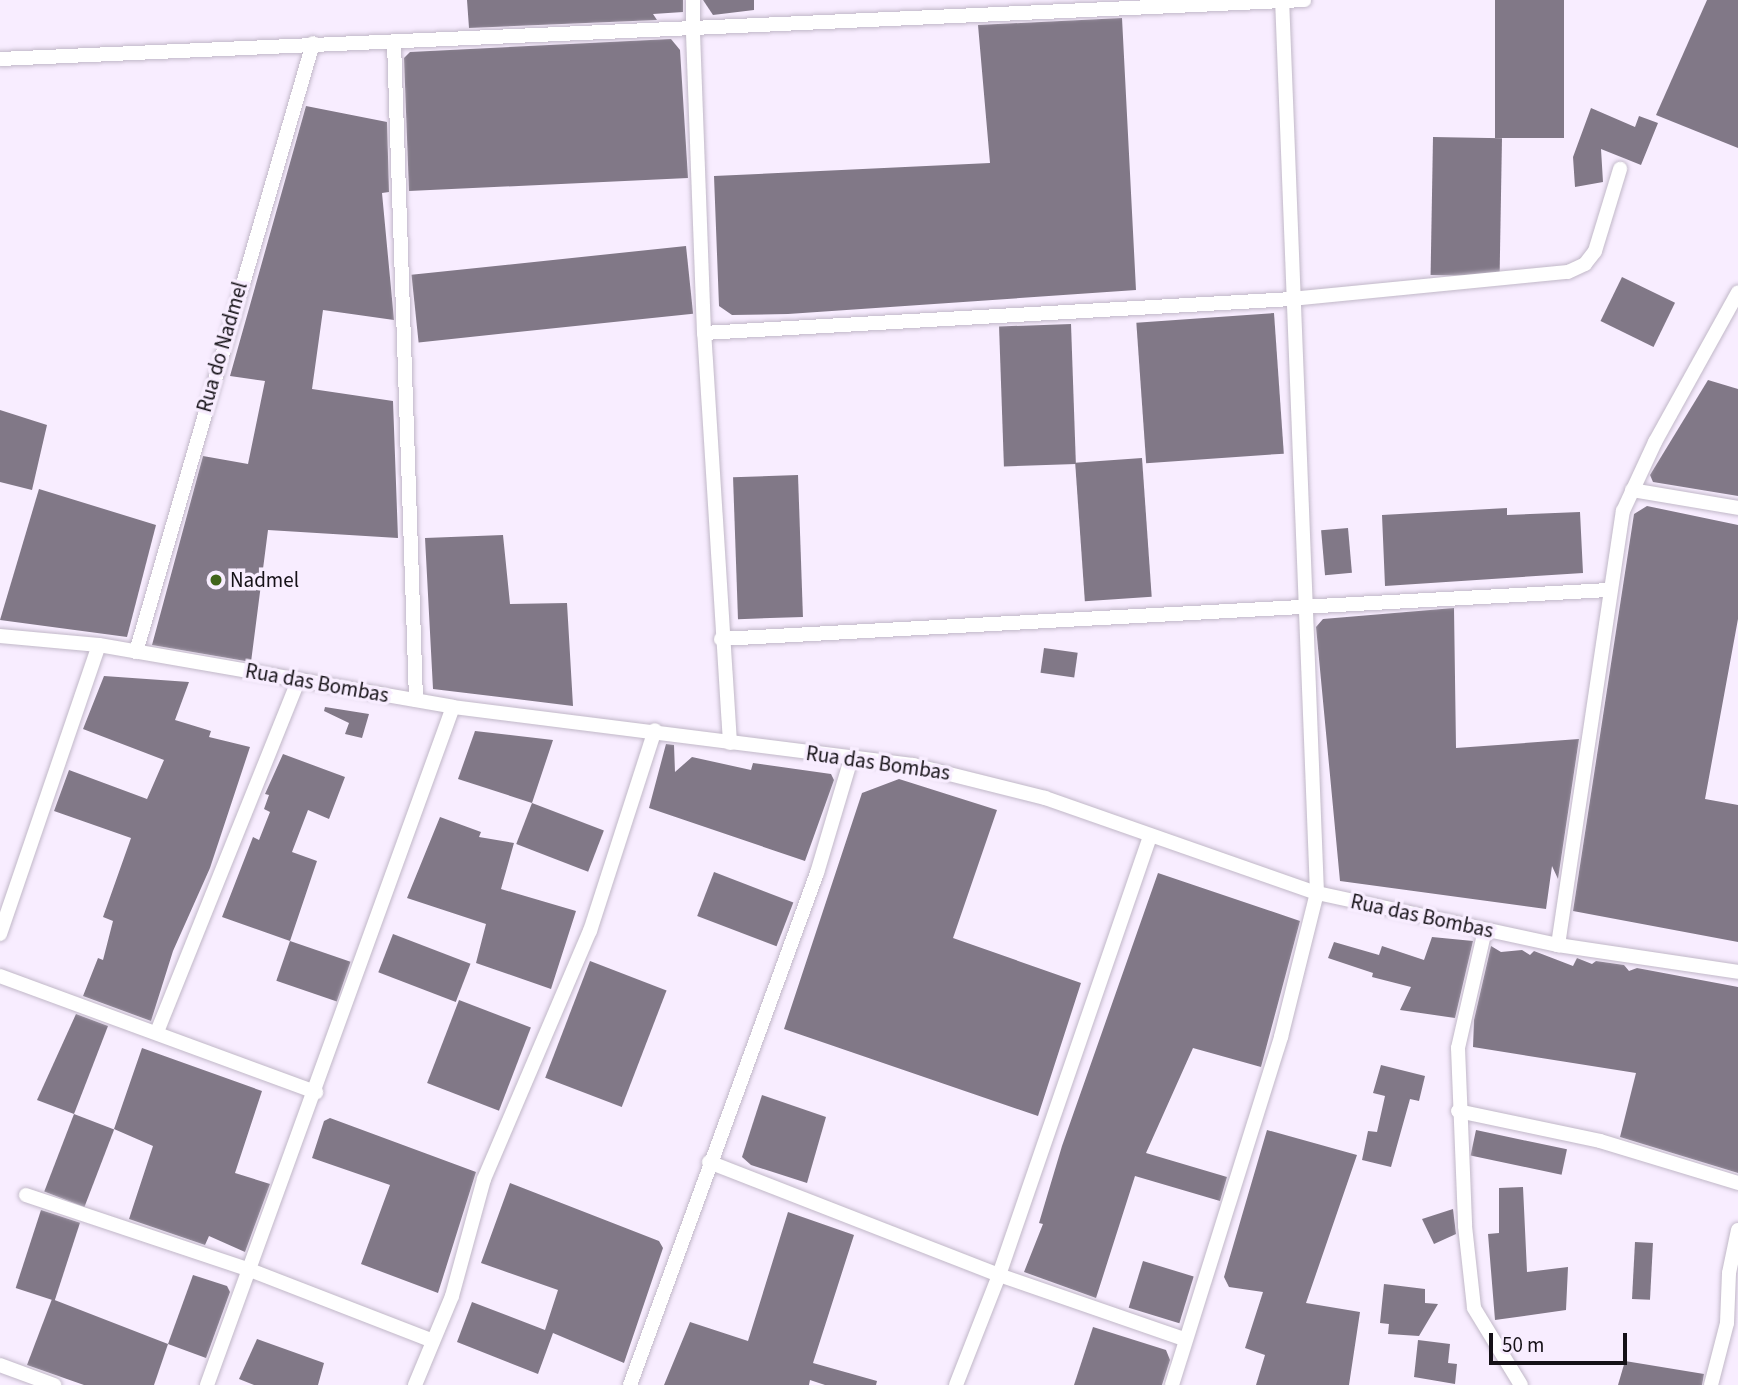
<!DOCTYPE html>
<html>
<head>
<meta charset="utf-8">
<style>
  body { margin:0 }
  #map { position:relative; width:1738px; height:1385px; overflow:hidden; background:#f8edff; font-family:"Source Sans 3",sans-serif }
  div>[style] { position:absolute }
  .building>* { inset:0; background:#817887; transform-origin:0 0 }
  .roads { filter:drop-shadow(0 0 2px #c1b8c8) drop-shadow(0 0 2px #c1b8c8) }
  .street>* { height:14px; margin:-7px; padding:0 7px; transform-origin:7px; border-radius:7px; background:#fff }
  .dots>* { width:19px; height:19px; translate:-50% -50%; box-sizing:border-box; border:4px solid #f8edff; border-radius:50% }
  span { translate:-50% -50%; white-space:nowrap; text-align:center; line-height:1.15; -webkit-text-stroke:7px #f8edff; paint-order:stroke }
  .street-label { font-size:21px; color:#151117 }
  .poi-label { font-size:21px; color:#151117 }
  .left { translate:0 -50%; text-align:left }
  .scale { position:absolute; left:1489px; top:1333px; width:138px; height:32px; box-sizing:border-box; border:4px solid #151117; border-top:0; padding-left:9px; font-size:21px; line-height:24px; white-space:nowrap; color:#151117; -webkit-text-stroke:5px #f8edff; paint-order:stroke }
</style>
</head>
<body>
<div id="map">
  <div class="building">
    <i style="clip-path:polygon(467px 0,683px 0,683px 12px,653px 14px,657px 20px,469px 28px)"></i>
    <i style="clip-path:polygon(703px 0,754px 0,754px 10px,713px 15px)"></i>
    <i style="left:1495px;top:0;width:69px;height:138px"></i>
    <i style="clip-path:polygon(1707px 0,1738px 0,1738px 148px,1656px 115px)"></i>
    <i style="clip-path:polygon(1122px 18px,1136px 290px,788px 314px,732px 315px,719px 306px,714px 176px,990px 163px,978px 25px)"></i>
    <i style="clip-path:polygon(671px 39px,680px 50px,688px 178px,409px 191px,404px 58px,410px 52px)"></i>
    <i style="clip-path:polygon(306px 106px,387px 122px,389px 192px,382px 193px,394px 320px,323px 310px,312px 389px,393px 401px,398px 538px,268px 530px,251px 662px,152px 645px,203px 456px,248px 464px,265px 381px,230px 376px)"></i>
    <i style="clip-path:polygon(1591px 108px,1635px 127px,1639px 116px,1658px 123px,1641px 165px,1601px 149px,1603px 182px,1575px 187px,1573px 157px)"></i>
    <i style="left:1433px;top:137px;width:69px;height:138px;rotate:1deg"></i>
    <i style="left:686px;top:246px;width:68px;height:276px;rotate:84deg"></i>
    <i style="left:1622px;top:277px;width:59px;height:49px;rotate:26deg"></i>
    <i style="left:1274px;top:313px;width:141px;height:138px;rotate:86deg"></i>
    <i style="left:1071px;top:324px;width:140px;height:72px;rotate:88deg"></i>
    <i style="clip-path:polygon(1708px 380px,1738px 389px,1738px 496px,1653px 482px,1650px 475px)"></i>
    <i style="clip-path:polygon(0 410px,47px 425px,32px 490px,0 482px)"></i>
    <i style="left:1142px;top:458px;width:139px;height:67px;rotate:86deg"></i>
    <i style="left:798px;top:475px;width:142px;height:65px;rotate:88deg"></i>
    <i style="clip-path:polygon(39px 489px,156px 525px,127px 637px,0 620px)"></i>
    <i style="clip-path:polygon(1647px 506px,1738px 525px,1738px 619px,1705px 799px,1738px 805px,1738px 942px,1573px 911px,1634px 514px)"></i>
    <i style="clip-path:polygon(1507px 508px,1507px 515px,1580px 512px,1583px 573px,1385px 586px,1382px 515px)"></i>
    <i style="left:1348px;top:528px;width:45px;height:27px;rotate:85deg"></i>
    <i style="clip-path:polygon(503px 535px,510px 604px,567px 603px,573px 706px,433px 689px,425px 538px)"></i>
    <i style="clip-path:polygon(1454px 608px,1456px 748px,1579px 739px,1558px 879px,1552px 866px,1546px 909px,1340px 881px,1316px 627px,1323px 619px)"></i>
    <i style="left:1044px;top:648px;width:34px;height:25px;rotate:8deg"></i>
    <i style="clip-path:polygon(104px 676px,189px 682px,175px 720px,211px 731px,209px 737px,250px 747px,210px 868px,173px 951px,151px 1021px,83px 996px,98px 958px,103px 960px,113px 921px,103px 917px,131px 838px,54px 811px,69px 770px,147px 799px,164px 760px,83px 729px)"></i>
    <i style="clip-path:polygon(325px 707px,369px 714px,362px 738px,345px 734px,349px 723px,324px 711px)"></i>
    <i style="clip-path:polygon(475px 731px,553px 740px,532px 803px,458px 779px)"></i>
    <i style="clip-path:polygon(666px 744px,674px 745px,675px 772px,692px 757px,751px 770px,753px 763px,831px 774px,834px 780px,805px 861px,649px 808px)"></i>
    <i style="clip-path:polygon(283px 754px,345px 777px,329px 819px,308px 810px,292px 852px,317px 861px,290px 941px,222px 917px,253px 837px,259px 840px,270px 812px,264px 809px,269px 795px,265px 794px)"></i>
    <i style="clip-path:polygon(899px 779px,997px 810px,953px 938px,1081px 983px,1038px 1116px,784px 1029px,862px 793px)"></i>
    <i style="left:532px;top:803px;width:77px;height:44px;rotate:21deg"></i>
    <i style="clip-path:polygon(440px 817px,481px 832px,479px 837px,514px 843px,501px 889px,576px 911px,551px 989px,476px 963px,486px 924px,407px 898px)"></i>
    <i style="left:714px;top:872px;width:85px;height:47px;rotate:21deg"></i>
    <i style="clip-path:polygon(1158px 873px,1300px 921px,1261px 1067px,1193px 1048px,1146px 1153px,1227px 1177px,1220px 1201px,1135px 1176px,1096px 1298px,1024px 1272px,1043px 1224px,1039px 1223px,1062px 1146px)"></i>
    <i style="left:393px;top:934px;width:83px;height:41px;rotate:21deg"></i>
    <i style="clip-path:polygon(1432px 937px,1473px 941px,1455px 1018px,1400px 1010px,1411px 987px,1372px 977px,1373px 973px,1328px 958px,1334px 942px,1379px 955px,1382px 946px,1424px 960px)"></i>
    <i style="left:290px;top:941px;width:64px;height:42px;rotate:19deg"></i>
    <i style="clip-path:polygon(1491px 946px,1501px 952px,1522px 950px,1530px 955px,1534px 951px,1573px 966px,1577px 958px,1592px 964px,1596px 961px,1624px 965px,1629px 971px,1637px 968px,1738px 987px,1738px 1173px,1620px 1137px,1636px 1073px,1473px 1047px,1474px 1020px)"></i>
    <i style="left:590px;top:961px;width:82px;height:125px;rotate:21deg"></i>
    <i style="left:459px;top:1000px;width:77px;height:89px;rotate:21deg"></i>
    <i style="clip-path:polygon(76px 1014px,108px 1026px,74px 1114px,37px 1100px)"></i>
    <i style="clip-path:polygon(142px 1048px,262px 1091px,235px 1173px,270px 1184px,245px 1252px,209px 1236px,205px 1245px,129px 1219px,153px 1146px,114px 1129px)"></i>
    <i style="clip-path:polygon(1381px 1065px,1425px 1076px,1419px 1101px,1410px 1099px,1391px 1167px,1362px 1160px,1368px 1131px,1377px 1132px,1385px 1096px,1373px 1093px)"></i>
    <i style="clip-path:polygon(762px 1095px,826px 1117px,807px 1183px,751px 1165px,742px 1157px)"></i>
    <i style="left:74px;top:1114px;width:43px;height:83px;rotate:21deg"></i>
    <i style="clip-path:polygon(330px 1118px,476px 1172px,438px 1293px,361px 1264px,390px 1185px,312px 1158px,324px 1121px)"></i>
    <i style="clip-path:polygon(1267px 1130px,1357px 1155px,1306px 1303px,1360px 1312px,1349px 1385px,1256px 1385px,1265px 1355px,1245px 1348px,1263px 1292px,1229px 1287px,1224px 1277px)"></i>
    <i style="left:1476px;top:1130px;width:93px;height:26px;rotate:12deg"></i>
    <i style="clip-path:polygon(510px 1183px,659px 1241px,663px 1248px,624px 1363px,553px 1333px,538px 1374px,457px 1342px,472px 1302px,545px 1330px,558px 1290px,481px 1263px)"></i>
    <i style="clip-path:polygon(1523px 1187px,1527px 1272px,1568px 1267px,1566px 1310px,1495px 1320px,1488px 1234px,1499px 1233px,1499px 1188px)"></i>
    <i style="clip-path:polygon(1453px 1209px,1456px 1234px,1434px 1244px,1422px 1219px)"></i>
    <i style="left:41px;top:1210px;width:41px;height:82px;rotate:18deg"></i>
    <i style="clip-path:polygon(788px 1212px,854px 1235px,813px 1363px,877px 1381px,876px 1385px,825px 1385px,810px 1380px,809px 1385px,664px 1385px,690px 1322px,748px 1341px)"></i>
    <i style="left:1635px;top:1242px;width:18px;height:57px;rotate:3deg"></i>
    <i style="left:1143px;top:1261px;width:53px;height:49px;rotate:17deg"></i>
    <i style="clip-path:polygon(193px 1275px,227px 1286px,230px 1292px,206px 1358px,168px 1344px)"></i>
    <i style="clip-path:polygon(1384px 1284px,1425px 1289px,1425px 1303px,1438px 1304px,1419px 1336px,1388px 1334px,1389px 1324px,1380px 1323px)"></i>
    <i style="clip-path:polygon(52px 1299px,168px 1344px,154px 1385px,84px 1385px,27px 1365px)"></i>
    <i style="clip-path:polygon(1093px 1327px,1166px 1350px,1170px 1360px,1162px 1385px,1074px 1385px)"></i>
    <i style="clip-path:polygon(257px 1339px,324px 1363px,318px 1385px,254px 1385px,239px 1379px)"></i>
    <i style="clip-path:polygon(1418px 1340px,1450px 1344px,1448px 1363px,1457px 1364px,1455px 1384px,1414px 1377px)"></i>
    <i style="clip-path:polygon(1625px 1361px,1704px 1374px,1702px 1385px,1618px 1385px)"></i>
  </div>
  <div class="roads">
    <div class="street">
      <i style="left:394px;top:43px;width:657px;rotate:88.08deg"></i>
      <i style="left:0;top:59px;width:694px;rotate:-2.56deg"></i>
      <i style="left:693px;top:28px;width:28px;rotate:-90deg"></i>
      <i style="left:704px;top:333px;width:588px;rotate:-3.31deg"></i>
      <i style="left:1291px;top:299px;width:278px;rotate:-5.6deg"></i>
      <i style="left:1568px;top:272px;width:19px;rotate:-25deg"></i>
      <i style="left:1585px;top:264px;width:16px;rotate:-52deg"></i>
      <i style="left:1595px;top:251px;width:86px;rotate:-73deg"></i>
      <i style="left:1632px;top:490px;width:108px;rotate:9.6deg"></i>
      <i style="left:0;top:636px;width:99px;rotate:5.2deg"></i>
      <i style="left:99px;top:645px;width:359px;rotate:9.9deg"></i>
      <i style="left:453px;top:707px;width:464px;rotate:7.2deg"></i>
      <i style="left:913px;top:765px;width:136px;rotate:14deg"></i>
      <i style="left:1045px;top:798px;width:288px;rotate:19.3deg"></i>
      <i style="left:1317px;top:893px;width:247px;rotate:12.2deg"></i>
      <i style="left:1558px;top:945px;width:182px;rotate:8.5deg"></i>
      <i style="left:721px;top:639px;width:888px;rotate:-3.16deg"></i>
      <i style="left:136px;top:652px;width:634px;rotate:-73.79deg"></i>
      <i style="left:730px;top:743px;width:411px;rotate:-93.6deg"></i>
      <i style="left:704px;top:333px;width:305px;rotate:-92.1deg"></i>
      <i style="left:693px;top:28px;width:612px;rotate:-2.62deg"></i>
      <i style="left:1485px;top:930px;width:121px;rotate:102.9deg"></i>
      <i style="left:1458px;top:1048px;width:178px;rotate:87.7deg"></i>
      <i style="left:1465px;top:1226px;width:82px;rotate:83.7deg"></i>
      <i style="left:1474px;top:1308px;width:90px;rotate:58.6deg"></i>
      <i style="left:0;top:934px;width:305px;rotate:-71.1deg"></i>
      <i style="left:1558px;top:945px;width:439px;rotate:-81.5deg"></i>
      <i style="left:1623px;top:511px;width:76px;rotate:-65.1deg"></i>
      <i style="left:1655px;top:442px;width:171px;rotate:-61deg"></i>
      <i style="left:0;top:976px;width:337px;rotate:20.2deg"></i>
      <i style="left:157px;top:1032px;width:380px;rotate:-68.1deg"></i>
      <i style="left:1458px;top:1111px;width:145px;rotate:11.9deg"></i>
      <i style="left:1600px;top:1141px;width:144px;rotate:16.9deg"></i>
      <i style="left:709px;top:1162px;width:311px;rotate:21.3deg"></i>
      <i style="left:999px;top:1275px;width:196px;rotate:19.1deg"></i>
      <i style="left:26px;top:1195px;width:236px;rotate:18.5deg"></i>
      <i style="left:250px;top:1270px;width:196px;rotate:21.2deg"></i>
      <i style="left:0;top:1365px;width:58px;rotate:20.3deg"></i>
      <i style="left:207px;top:1385px;width:721px;rotate:-70.06deg"></i>
      <i style="left:415px;top:1385px;width:96px;rotate:-67.4deg"></i>
      <i style="left:452px;top:1296px;width:121px;rotate:-74.7deg"></i>
      <i style="left:484px;top:1179px;width:270px;rotate:-66.9deg"></i>
      <i style="left:590px;top:931px;width:211px;rotate:-72.1deg"></i>
      <i style="left:630px;top:1385px;width:545px;rotate:-69.94deg"></i>
      <i style="left:817px;top:873px;width:119px;rotate:-73.4deg"></i>
      <i style="left:956px;top:1385px;width:118px;rotate:-68.6deg"></i>
      <i style="left:999px;top:1275px;width:463px;rotate:-71deg"></i>
      <i style="left:1172px;top:1385px;width:365px;rotate:-72.6deg"></i>
      <i style="left:1281px;top:1037px;width:148px;rotate:-76deg"></i>
      <i style="left:1317px;top:893px;width:894px;rotate:-92.24deg"></i>
      <i style="left:1711px;top:1385px;width:64px;rotate:-75.5deg"></i>
      <i style="left:1727px;top:1323px;width:50px;rotate:-87.7deg"></i>
      <i style="left:1729px;top:1273px;width:44px;rotate:-78.2deg"></i>
    </div>
  </div>
  <div class="dots">
    <i style="left:216px;top:580px;background:#41641c"></i>
  </div>
  <div class="street-label">
    <span style="left:222px;top:347px;rotate:-74deg">Rua do Nadmel</span>
    <span style="left:317px;top:683px;rotate:10deg">Rua das Bombas</span>
    <span style="left:878px;top:763px;rotate:8deg">Rua das Bombas</span>
    <span style="left:1422px;top:916px;rotate:12deg">Rua das Bombas</span>
  </div>
  <div class="poi-label">
    <span class="left" style="left:230px;top:580px">Nadmel</span>
  </div>
  <div class="scale">50 m</div>
</div>
</body>
</html>
